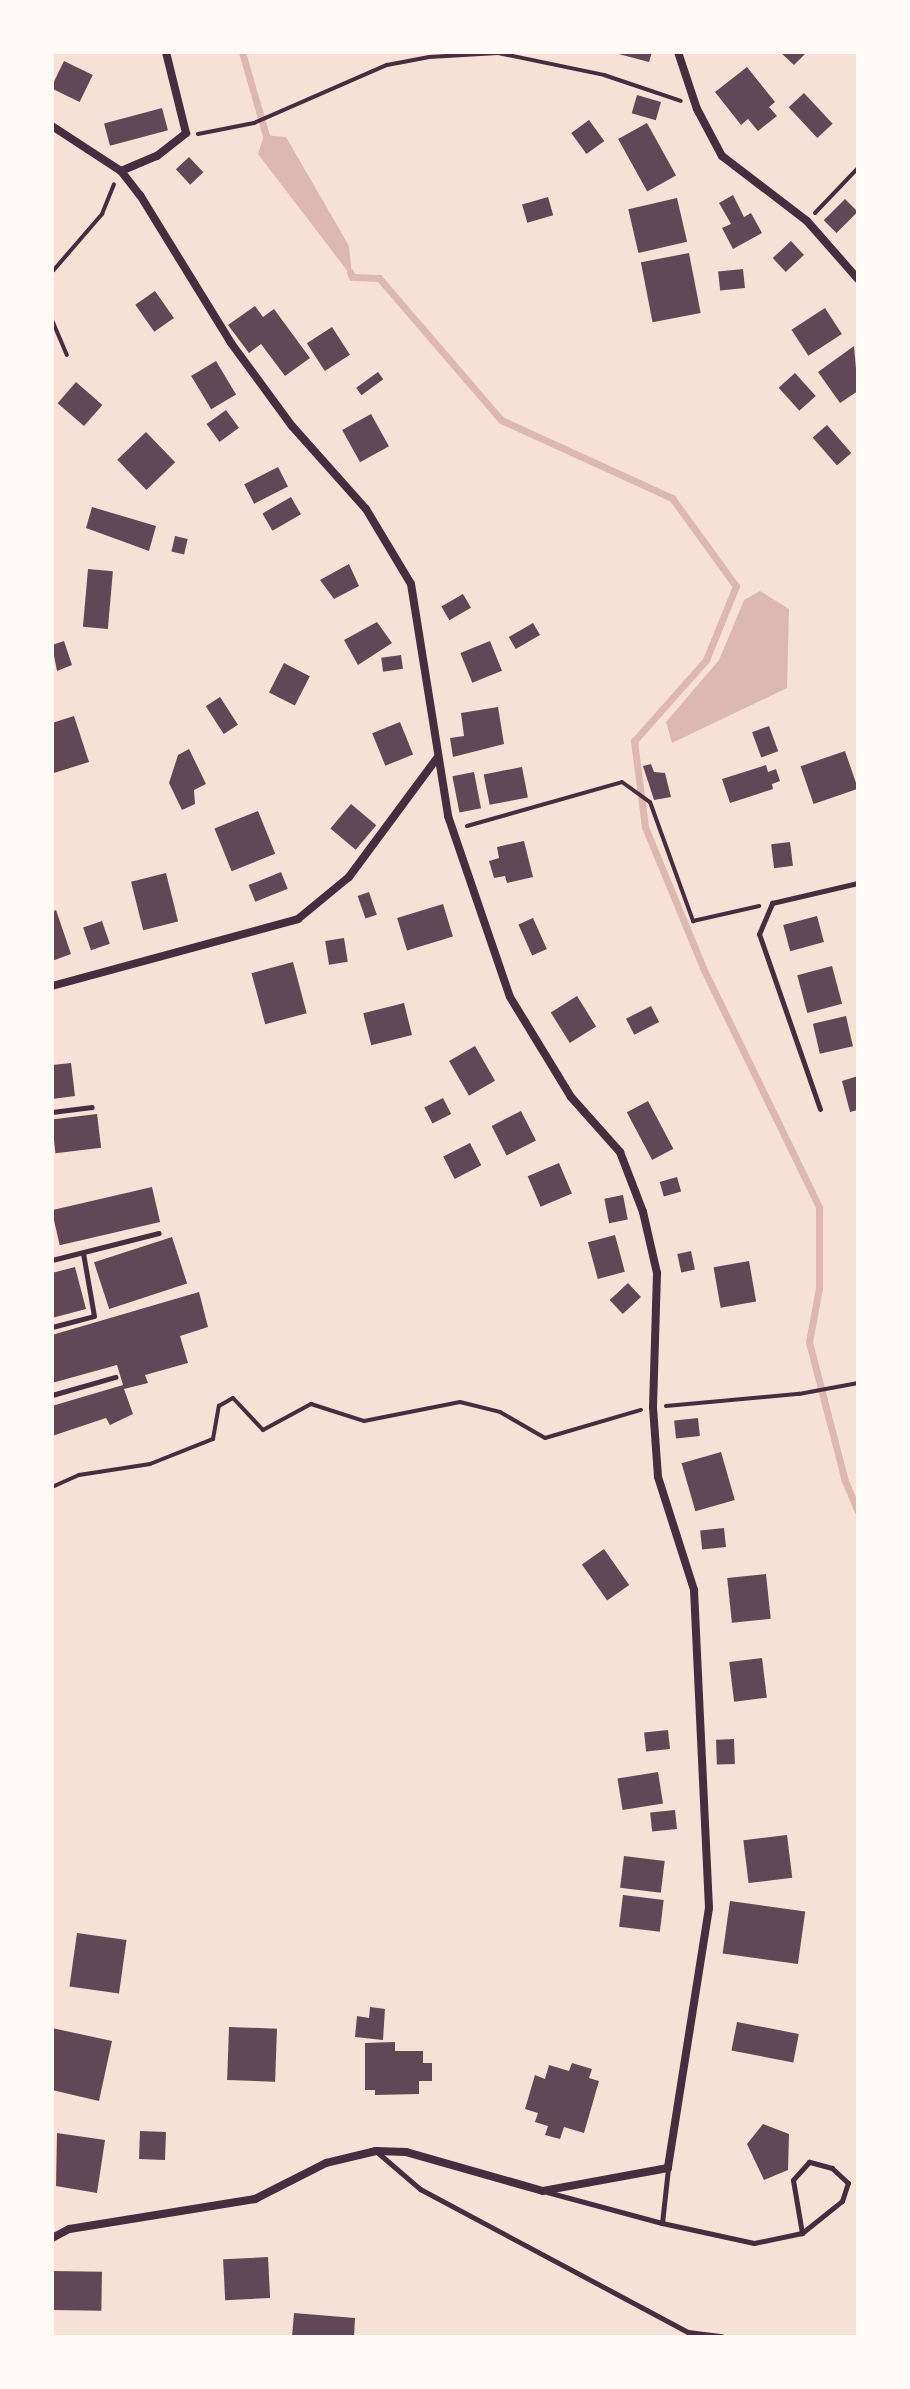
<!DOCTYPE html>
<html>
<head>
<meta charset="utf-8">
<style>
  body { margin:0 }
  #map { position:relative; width:910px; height:2389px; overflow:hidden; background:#f7e1d7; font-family:"Roboto Serif",serif }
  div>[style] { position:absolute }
  .water>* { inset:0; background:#dcb8b0 }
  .stream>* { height:7px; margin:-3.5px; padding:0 3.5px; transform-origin:3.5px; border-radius:3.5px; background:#dcb8b0 }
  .building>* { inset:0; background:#644757; transform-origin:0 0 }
  .path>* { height:4px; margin:-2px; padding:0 2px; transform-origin:2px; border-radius:2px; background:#4a2c40 }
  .service>* { height:5px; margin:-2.5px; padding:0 2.5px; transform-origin:2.5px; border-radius:2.5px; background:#4a2c40 }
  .minor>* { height:8px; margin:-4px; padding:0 4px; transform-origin:4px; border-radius:4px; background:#4a2c40 }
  span { translate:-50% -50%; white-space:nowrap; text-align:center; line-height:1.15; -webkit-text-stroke:8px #fffaf5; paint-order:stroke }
  .frame { position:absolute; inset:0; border:54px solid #fffaf5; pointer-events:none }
</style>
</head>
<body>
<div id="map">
  <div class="water">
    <i style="clip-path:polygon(264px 135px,286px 137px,349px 246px,352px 277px,258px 154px)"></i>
    <i style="clip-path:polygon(760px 591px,789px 609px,787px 688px,672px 743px,666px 722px,719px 660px,744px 600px)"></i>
  </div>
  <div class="stream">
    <i style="left:242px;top:52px;width:91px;rotate:74deg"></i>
    <i style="left:350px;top:272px;width:5px;rotate:68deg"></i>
    <i style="left:352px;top:277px;width:27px;rotate:2deg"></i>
    <i style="left:379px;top:278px;width:187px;rotate:49.3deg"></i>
    <i style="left:501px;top:420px;width:188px;rotate:24.5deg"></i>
    <i style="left:672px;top:498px;width:109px;rotate:54deg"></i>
    <i style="left:736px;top:586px;width:80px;rotate:112.1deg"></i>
    <i style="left:706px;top:660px;width:108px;rotate:131.6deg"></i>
    <i style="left:634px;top:741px;width:87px;rotate:82.7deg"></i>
    <i style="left:645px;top:827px;width:152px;rotate:67.6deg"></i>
    <i style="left:703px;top:968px;width:266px;rotate:64.1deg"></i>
    <i style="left:819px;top:1207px;width:81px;rotate:90deg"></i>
    <i style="left:819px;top:1288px;width:55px;rotate:100.5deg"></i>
    <i style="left:809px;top:1342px;width:144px;rotate:75.5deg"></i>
    <i style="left:845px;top:1481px;width:33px;rotate:67deg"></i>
  </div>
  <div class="building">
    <i style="clip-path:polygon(611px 52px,652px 52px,649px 62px)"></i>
    <i style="clip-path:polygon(780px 52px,807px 52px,794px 65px)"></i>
    <i style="left:64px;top:61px;width:32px;height:30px;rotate:26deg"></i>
    <i style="clip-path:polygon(747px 67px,775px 102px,769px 107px,777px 116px,758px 131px,748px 119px,741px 125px,715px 92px)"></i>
    <i style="left:804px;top:93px;width:42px;height:21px;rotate:47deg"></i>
    <i style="left:637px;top:95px;width:25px;height:19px;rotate:16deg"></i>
    <i style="left:162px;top:108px;width:23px;height:60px;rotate:75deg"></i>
    <i style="left:589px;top:120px;width:26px;height:22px;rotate:54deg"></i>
    <i style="left:647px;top:123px;width:60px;height:33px;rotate:61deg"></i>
    <i style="left:189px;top:157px;width:21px;height:18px;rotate:47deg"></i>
    <i style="clip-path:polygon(733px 195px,744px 217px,751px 213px,762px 233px,733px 249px,722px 228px,731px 224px,719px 203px)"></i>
    <i style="left:548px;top:197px;width:19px;height:27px;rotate:74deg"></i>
    <i style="left:677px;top:198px;width:45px;height:50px;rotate:77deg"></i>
    <i style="left:845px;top:199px;width:18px;height:30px;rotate:45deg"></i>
    <i style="left:791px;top:241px;width:19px;height:25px;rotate:47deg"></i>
    <i style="left:689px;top:253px;width:61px;height:49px;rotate:79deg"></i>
    <i style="left:743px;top:269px;width:19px;height:25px;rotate:84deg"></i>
    <i style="left:155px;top:291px;width:33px;height:24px;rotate:55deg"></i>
    <i style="clip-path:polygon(255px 306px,263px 317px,274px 309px,310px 358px,285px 376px,261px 344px,249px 353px,228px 325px)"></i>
    <i style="left:825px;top:308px;width:31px;height:40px;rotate:57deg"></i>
    <i style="left:332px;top:327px;width:33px;height:30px;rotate:57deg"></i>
    <i style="clip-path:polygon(854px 346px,858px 391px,840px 403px,818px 372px)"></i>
    <i style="left:216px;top:361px;width:39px;height:29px;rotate:59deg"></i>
    <i style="left:378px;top:372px;width:9px;height:27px;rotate:54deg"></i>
    <i style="left:795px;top:373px;width:31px;height:22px;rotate:48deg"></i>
    <i style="left:76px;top:382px;width:35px;height:28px;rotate:41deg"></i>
    <i style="left:226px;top:410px;width:22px;height:24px;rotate:54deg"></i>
    <i style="left:371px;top:414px;width:37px;height:33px;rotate:61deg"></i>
    <i style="left:827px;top:425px;width:37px;height:19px;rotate:49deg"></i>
    <i style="left:146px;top:432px;width:42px;height:40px;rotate:46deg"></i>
    <i style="left:278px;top:467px;width:22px;height:38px;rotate:63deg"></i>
    <i style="left:291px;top:497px;width:20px;height:33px;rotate:60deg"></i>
    <i style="clip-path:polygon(92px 507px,156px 526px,149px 551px,86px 528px)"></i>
    <i style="left:175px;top:536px;width:13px;height:16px;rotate:13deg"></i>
    <i style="clip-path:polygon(349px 564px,359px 586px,334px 599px,320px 580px)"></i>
    <i style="left:88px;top:569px;width:25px;height:58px;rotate:5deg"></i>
    <i style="left:463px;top:594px;width:16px;height:25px;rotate:60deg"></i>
    <i style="clip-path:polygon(377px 622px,392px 643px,358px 665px,344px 640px)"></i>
    <i style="left:533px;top:623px;width:14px;height:28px;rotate:60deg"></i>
    <i style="clip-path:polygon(64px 641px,72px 665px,57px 671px,52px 645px)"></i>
    <i style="left:490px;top:641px;width:32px;height:32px;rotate:68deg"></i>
    <i style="left:401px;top:655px;width:14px;height:20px;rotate:82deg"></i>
    <i style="left:284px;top:663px;width:29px;height:33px;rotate:27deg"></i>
    <i style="left:220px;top:697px;width:33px;height:17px;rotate:57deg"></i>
    <i style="clip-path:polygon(498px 707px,504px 744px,453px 757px,450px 738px,464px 736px,461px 713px)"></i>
    <i style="clip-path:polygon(74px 716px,89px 762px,54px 773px,52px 723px)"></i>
    <i style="left:400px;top:722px;width:35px;height:30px;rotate:68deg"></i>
    <i style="left:769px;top:726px;width:27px;height:18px;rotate:70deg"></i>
    <i style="clip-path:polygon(189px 749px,206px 784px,194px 790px,195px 804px,182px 810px,169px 783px,178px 755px)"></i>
    <i style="left:845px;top:751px;width:40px;height:47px;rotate:71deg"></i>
    <i style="clip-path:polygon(651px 764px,654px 772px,665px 773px,671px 797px,654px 800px,643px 766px)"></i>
    <i style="clip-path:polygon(766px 765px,768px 772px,776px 769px,780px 781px,772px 784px,773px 789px,730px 803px,722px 779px)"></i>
    <i style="left:522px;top:767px;width:31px;height:39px;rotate:79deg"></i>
    <i style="left:474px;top:772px;width:37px;height:22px;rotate:79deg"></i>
    <i style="left:351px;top:804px;width:33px;height:32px;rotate:40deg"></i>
    <i style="left:258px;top:811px;width:46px;height:47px;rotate:68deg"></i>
    <i style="clip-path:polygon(524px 841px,533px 877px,507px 883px,505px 876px,494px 878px,489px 861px,499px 858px,497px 847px)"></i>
    <i style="left:790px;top:842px;width:24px;height:19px;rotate:83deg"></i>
    <i style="left:281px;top:872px;width:18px;height:35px;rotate:68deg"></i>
    <i style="left:166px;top:873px;width:50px;height:36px;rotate:76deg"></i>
    <i style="left:369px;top:892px;width:24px;height:12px;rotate:71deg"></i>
    <i style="left:443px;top:904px;width:34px;height:48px;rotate:73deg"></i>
    <i style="clip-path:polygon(56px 910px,71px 954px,52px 961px,52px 912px)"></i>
    <i style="left:817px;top:916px;width:27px;height:35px;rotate:75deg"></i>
    <i style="left:533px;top:918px;width:34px;height:16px;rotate:66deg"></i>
    <i style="left:102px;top:921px;width:24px;height:20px;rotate:71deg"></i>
    <i style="left:344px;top:938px;width:24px;height:19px;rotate:81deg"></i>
    <i style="left:293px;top:962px;width:53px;height:43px;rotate:75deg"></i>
    <i style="left:832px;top:966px;width:39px;height:36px;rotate:75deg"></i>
    <i style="left:577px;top:996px;width:36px;height:31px;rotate:58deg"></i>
    <i style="left:404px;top:1003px;width:33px;height:42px;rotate:76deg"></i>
    <i style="left:651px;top:1006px;width:18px;height:28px;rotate:63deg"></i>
    <i style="left:846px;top:1016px;width:31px;height:34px;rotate:77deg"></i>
    <i style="left:475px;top:1046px;width:40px;height:30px;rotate:60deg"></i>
    <i style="clip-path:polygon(71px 1063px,75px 1096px,52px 1099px,52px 1065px)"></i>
    <i style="clip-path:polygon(858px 1076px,858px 1110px,850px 1112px,842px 1081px)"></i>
    <i style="left:443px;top:1098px;width:18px;height:21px;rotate:63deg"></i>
    <i style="left:648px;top:1101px;width:54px;height:24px;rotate:62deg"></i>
    <i style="left:521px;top:1111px;width:33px;height:33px;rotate:63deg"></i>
    <i style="left:97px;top:1114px;width:34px;height:46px;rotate:83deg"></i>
    <i style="left:470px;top:1143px;width:25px;height:30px;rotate:63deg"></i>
    <i style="left:559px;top:1163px;width:33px;height:34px;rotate:67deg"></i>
    <i style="left:677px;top:1177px;width:15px;height:18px;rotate:74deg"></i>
    <i style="left:152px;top:1187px;width:36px;height:103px;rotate:77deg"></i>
    <i style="left:623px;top:1195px;width:25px;height:19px;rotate:79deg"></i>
    <i style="left:615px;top:1235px;width:38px;height:28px;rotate:75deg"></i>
    <i style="left:172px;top:1237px;width:49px;height:82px;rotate:72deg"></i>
    <i style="left:691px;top:1251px;width:19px;height:14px;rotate:78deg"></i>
    <i style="left:749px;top:1261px;width:41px;height:36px;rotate:80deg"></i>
    <i style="clip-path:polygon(75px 1267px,86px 1309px,52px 1318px,52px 1273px)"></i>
    <i style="left:628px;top:1283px;width:19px;height:25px;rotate:47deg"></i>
    <i style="clip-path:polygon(199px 1292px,208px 1327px,180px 1336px,188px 1363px,145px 1375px,148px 1383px,124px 1389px,133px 1414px,110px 1425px,106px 1418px,52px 1436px,52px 1406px,123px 1385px,117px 1365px,52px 1383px,52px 1335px)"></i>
    <i style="left:698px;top:1418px;width:18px;height:24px;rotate:84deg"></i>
    <i style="left:721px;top:1452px;width:50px;height:41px;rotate:74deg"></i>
    <i style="left:724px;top:1528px;width:19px;height:24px;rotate:84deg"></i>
    <i style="left:604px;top:1549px;width:44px;height:27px;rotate:55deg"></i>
    <i style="left:766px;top:1574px;width:45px;height:39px;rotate:84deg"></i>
    <i style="left:762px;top:1658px;width:40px;height:33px;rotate:83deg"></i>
    <i style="left:668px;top:1730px;width:19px;height:24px;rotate:84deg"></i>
    <i style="left:734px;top:1739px;width:25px;height:18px;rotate:88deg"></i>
    <i style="left:658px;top:1772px;width:32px;height:41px;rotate:81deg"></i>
    <i style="left:675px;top:1810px;width:19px;height:25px;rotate:84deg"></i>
    <i style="left:787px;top:1835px;width:43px;height:44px;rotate:83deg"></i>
    <i style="left:624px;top:1856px;width:41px;height:32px;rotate:7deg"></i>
    <i style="left:623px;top:1895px;width:41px;height:32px;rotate:7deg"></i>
    <i style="left:730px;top:1901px;width:76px;height:53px;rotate:8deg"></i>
    <i style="left:77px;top:1933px;width:50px;height:54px;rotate:8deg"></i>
    <i style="clip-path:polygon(370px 2007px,385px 2009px,383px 2040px,355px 2037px,357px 2016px,369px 2018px)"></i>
    <i style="left:737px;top:2022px;width:63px;height:29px;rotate:11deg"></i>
    <i style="left:229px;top:2027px;width:48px;height:53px;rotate:2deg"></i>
    <i style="clip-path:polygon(52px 2028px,112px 2041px,99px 2101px,52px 2090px)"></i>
    <i style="clip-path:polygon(395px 2042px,395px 2051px,423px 2051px,423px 2063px,432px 2063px,432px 2081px,419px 2081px,419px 2094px,375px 2095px,375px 2090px,365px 2090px,365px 2043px)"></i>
    <i style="clip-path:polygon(572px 2063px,592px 2069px,589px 2078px,599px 2081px,584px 2133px,564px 2127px,560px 2139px,545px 2135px,548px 2126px,535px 2122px,538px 2113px,525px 2109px,535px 2075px,545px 2079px,549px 2065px,569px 2071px)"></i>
    <i style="clip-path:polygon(763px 2124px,789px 2134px,788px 2170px,764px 2180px,747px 2144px)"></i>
    <i style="left:140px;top:2131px;width:26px;height:28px;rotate:2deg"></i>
    <i style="clip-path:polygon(57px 2133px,105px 2140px,97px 2193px,56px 2186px)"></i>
    <i style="left:268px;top:2257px;width:41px;height:45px;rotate:87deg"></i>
    <i style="left:52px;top:2271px;width:50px;height:39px;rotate:1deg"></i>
    <i style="clip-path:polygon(294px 2313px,355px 2318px,354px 2337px,292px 2337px)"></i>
  </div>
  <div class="path">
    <i style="left:198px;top:134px;width:57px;rotate:-11.1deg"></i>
    <i style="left:254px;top:123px;width:145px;rotate:-23.6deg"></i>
    <i style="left:387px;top:65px;width:43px;rotate:-10.8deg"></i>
    <i style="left:429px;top:57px;width:69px;rotate:-3.3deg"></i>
    <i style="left:498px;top:53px;width:108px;rotate:11.7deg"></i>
    <i style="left:604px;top:75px;width:81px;rotate:18.7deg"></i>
    <i style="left:815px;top:213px;width:62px;rotate:-46.3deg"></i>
    <i style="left:52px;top:272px;width:77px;rotate:-49.2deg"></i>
    <i style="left:102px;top:214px;width:32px;rotate:-68deg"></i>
    <i style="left:52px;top:320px;width:38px;rotate:67deg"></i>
    <i style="left:467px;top:826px;width:161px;rotate:-15.8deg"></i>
    <i style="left:622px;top:782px;width:34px;rotate:36deg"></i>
    <i style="left:650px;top:802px;width:127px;rotate:70.1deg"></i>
    <i style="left:693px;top:921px;width:68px;rotate:-12.8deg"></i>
    <i style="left:666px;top:1406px;width:134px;rotate:-5.2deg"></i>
    <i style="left:799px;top:1394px;width:60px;rotate:-10.6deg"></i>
    <i style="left:52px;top:1487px;width:30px;rotate:-24deg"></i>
    <i style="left:79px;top:1475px;width:72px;rotate:-8.8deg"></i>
    <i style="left:150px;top:1464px;width:68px;rotate:-21.6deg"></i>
    <i style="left:213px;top:1439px;width:34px;rotate:-80deg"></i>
    <i style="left:219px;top:1406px;width:16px;rotate:-30deg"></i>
    <i style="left:233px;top:1398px;width:44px;rotate:46.8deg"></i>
    <i style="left:263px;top:1430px;width:55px;rotate:-28.4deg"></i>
    <i style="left:311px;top:1404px;width:56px;rotate:17.8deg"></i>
    <i style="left:364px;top:1421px;width:98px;rotate:-11.2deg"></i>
    <i style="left:460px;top:1402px;width:41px;rotate:14deg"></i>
    <i style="left:500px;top:1412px;width:52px;rotate:30deg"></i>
    <i style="left:545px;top:1438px;width:100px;rotate:-16.3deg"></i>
  </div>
  <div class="service">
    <i style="left:820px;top:1109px;width:185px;rotate:-109.2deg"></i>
    <i style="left:759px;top:934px;width:34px;rotate:-67deg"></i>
    <i style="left:772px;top:903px;width:88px;rotate:-13.1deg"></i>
    <i style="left:52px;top:1112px;width:40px;rotate:-7.1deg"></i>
    <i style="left:52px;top:1260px;width:110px;rotate:-14.2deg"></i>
    <i style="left:52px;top:1327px;width:43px;rotate:-14.7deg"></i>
    <i style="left:94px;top:1316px;width:64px;rotate:-99.9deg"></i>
    <i style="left:52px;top:1395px;width:66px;rotate:-15.9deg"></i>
    <i style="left:377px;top:2152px;width:57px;rotate:40.7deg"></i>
    <i style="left:420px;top:2189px;width:304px;rotate:28.1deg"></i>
    <i style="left:688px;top:2332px;width:34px;rotate:7deg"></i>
    <i style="left:547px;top:2192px;width:119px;rotate:15.1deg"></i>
    <i style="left:662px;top:2223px;width:54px;rotate:-83.7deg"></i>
    <i style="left:662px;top:2223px;width:94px;rotate:12.3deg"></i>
    <i style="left:754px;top:2243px;width:49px;rotate:-11.8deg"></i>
    <i style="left:802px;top:2233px;width:51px;rotate:-38.7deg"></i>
    <i style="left:842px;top:2201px;width:19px;rotate:-72deg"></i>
    <i style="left:848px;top:2183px;width:22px;rotate:-137deg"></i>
    <i style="left:832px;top:2168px;width:24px;rotate:-165deg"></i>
    <i style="left:809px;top:2162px;width:24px;rotate:132deg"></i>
    <i style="left:793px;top:2180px;width:54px;rotate:80.4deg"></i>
    <i style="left:720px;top:2337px;width:21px"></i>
  </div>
  <div class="minor">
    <i style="left:678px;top:52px;width:60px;rotate:71.6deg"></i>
    <i style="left:697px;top:109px;width:53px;rotate:62deg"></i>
    <i style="left:722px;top:156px;width:107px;rotate:37.4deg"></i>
    <i style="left:807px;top:221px;width:77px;rotate:48.7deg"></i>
    <i style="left:52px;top:126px;width:82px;rotate:33.1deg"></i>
    <i style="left:121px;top:171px;width:31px;rotate:52deg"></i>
    <i style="left:140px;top:195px;width:174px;rotate:58.4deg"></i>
    <i style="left:231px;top:343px;width:103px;rotate:53.7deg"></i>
    <i style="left:292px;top:426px;width:111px;rotate:48.3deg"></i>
    <i style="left:366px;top:509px;width:87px;rotate:59deg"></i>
    <i style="left:411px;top:584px;width:235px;rotate:80.9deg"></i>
    <i style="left:448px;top:816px;width:191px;rotate:71.1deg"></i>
    <i style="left:510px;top:997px;width:117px;rotate:58.6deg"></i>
    <i style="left:571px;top:1097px;width:74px;rotate:48.3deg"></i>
    <i style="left:620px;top:1152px;width:64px;rotate:69deg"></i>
    <i style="left:643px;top:1212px;width:63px;rotate:77.1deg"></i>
    <i style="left:657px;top:1273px;width:134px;rotate:91.7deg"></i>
    <i style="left:653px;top:1407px;width:70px;rotate:85.9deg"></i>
    <i style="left:658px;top:1477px;width:119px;rotate:72.3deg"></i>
    <i style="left:694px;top:1590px;width:318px;rotate:87.3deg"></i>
    <i style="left:709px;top:1908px;width:263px;rotate:99deg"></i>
    <i style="left:668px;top:2168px;width:127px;rotate:169.6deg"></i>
    <i style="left:543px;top:2191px;width:142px;rotate:-164.1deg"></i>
    <i style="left:406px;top:2152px;width:30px;rotate:-178deg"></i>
    <i style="left:376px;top:2151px;width:51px;rotate:166.5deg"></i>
    <i style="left:326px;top:2163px;width:80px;rotate:153.1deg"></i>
    <i style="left:255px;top:2199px;width:188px;rotate:170.8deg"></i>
    <i style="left:69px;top:2229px;width:19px;rotate:152deg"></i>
    <i style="left:121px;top:171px;width:39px;rotate:-23deg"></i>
    <i style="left:157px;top:156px;width:37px;rotate:-38deg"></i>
    <i style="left:186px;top:133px;width:83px;rotate:-103.9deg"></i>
    <i style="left:52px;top:986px;width:255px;rotate:-15.2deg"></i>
    <i style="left:298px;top:919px;width:66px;rotate:-39.5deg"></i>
    <i style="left:349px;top:877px;width:148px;rotate:-53.5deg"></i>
  </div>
  <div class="frame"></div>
</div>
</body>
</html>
